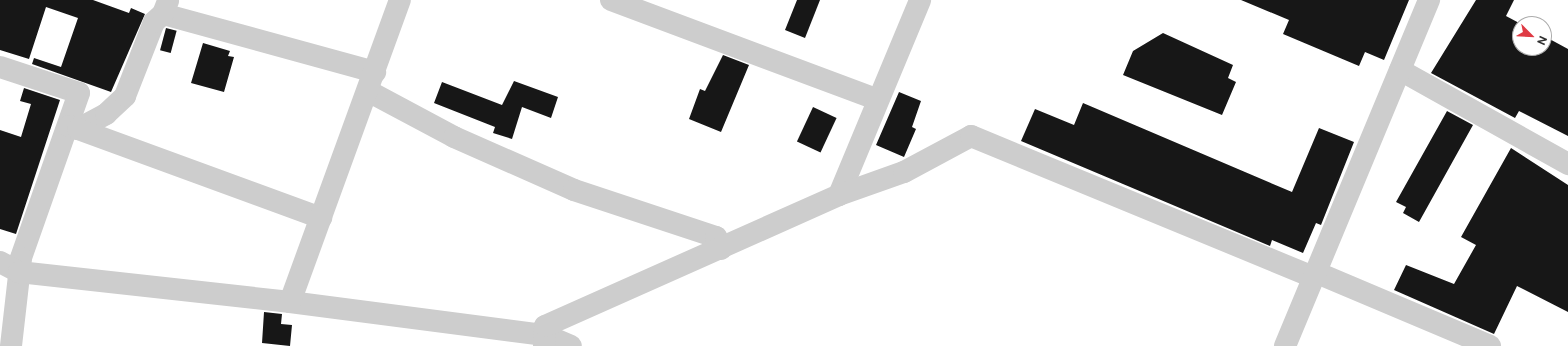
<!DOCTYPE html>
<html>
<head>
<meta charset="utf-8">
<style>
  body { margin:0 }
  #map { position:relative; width:1568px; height:346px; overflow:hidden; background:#fff; font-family:"Public Sans",sans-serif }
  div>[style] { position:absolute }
  .building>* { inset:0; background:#171717; transform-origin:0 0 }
  .minor>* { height:22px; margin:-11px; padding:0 11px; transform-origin:11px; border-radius:11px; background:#cdcdcd }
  span { translate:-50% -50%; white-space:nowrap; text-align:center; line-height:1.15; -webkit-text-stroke:4px #fff; paint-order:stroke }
  .north { position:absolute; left:1512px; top:16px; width:40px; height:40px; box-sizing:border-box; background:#fff; border:1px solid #acacac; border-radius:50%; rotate:114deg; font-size:11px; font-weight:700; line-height:16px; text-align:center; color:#303030 }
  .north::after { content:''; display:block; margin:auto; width:14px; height:18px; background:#df3a44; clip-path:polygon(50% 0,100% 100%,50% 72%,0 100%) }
</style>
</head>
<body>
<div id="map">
  <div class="building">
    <i style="clip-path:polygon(0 0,93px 0,129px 13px,131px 8px,145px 14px,111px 92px,32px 64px,34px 58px,61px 67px,78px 18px,46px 7px,29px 59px,0 50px)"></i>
    <i style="clip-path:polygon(797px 0,820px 0,805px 38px,785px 30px)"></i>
    <i style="clip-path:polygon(1241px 0,1409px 0,1384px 60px,1365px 52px,1359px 66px,1283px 34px,1289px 20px)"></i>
    <i style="clip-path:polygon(1476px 0,1514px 0,1506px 16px,1521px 24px,1520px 48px,1544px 48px,1544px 36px,1568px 49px,1568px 136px,1519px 111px,1515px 118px,1431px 73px)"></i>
    <i style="left:166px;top:28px;width:11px;height:23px;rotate:15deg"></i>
    <i style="clip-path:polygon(1163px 33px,1233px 65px,1228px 78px,1236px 82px,1222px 115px,1123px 75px,1133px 51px)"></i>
    <i style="clip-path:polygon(203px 43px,230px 51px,228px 56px,234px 57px,224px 92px,191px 83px)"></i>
    <i style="clip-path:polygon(723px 55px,749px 65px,721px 132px,689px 119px,700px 89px,705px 91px)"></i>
    <i style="clip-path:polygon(514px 81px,558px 97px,551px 118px,522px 107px,512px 139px,493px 133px,495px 127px,434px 103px,442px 82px,502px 105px)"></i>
    <i style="clip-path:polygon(24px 88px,60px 100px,16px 234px,0 229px,0 130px,21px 137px,31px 104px,20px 101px)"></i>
    <i style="clip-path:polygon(899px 92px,921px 101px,912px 127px,916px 129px,904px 157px,876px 145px)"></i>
    <i style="clip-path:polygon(1083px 103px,1292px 192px,1319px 128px,1354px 142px,1321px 225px,1316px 223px,1303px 253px,1272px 240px,1270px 246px,1021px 141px,1035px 109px,1074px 125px)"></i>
    <i style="left:813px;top:107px;width:26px;height:38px;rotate:25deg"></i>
    <i style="clip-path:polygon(1447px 111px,1473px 125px,1419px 222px,1403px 213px,1406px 207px,1396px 202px)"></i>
    <i style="clip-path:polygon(1511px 148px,1568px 185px,1568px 312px,1517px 286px,1494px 334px,1394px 290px,1406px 265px,1454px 284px,1476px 245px,1461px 237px)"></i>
    <i style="clip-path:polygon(264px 312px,282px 314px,281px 324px,292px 325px,290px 346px,262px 343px)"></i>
  </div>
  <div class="minor">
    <i style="left:611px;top:0;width:285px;rotate:20.5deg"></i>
    <i style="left:163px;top:14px;width:220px;rotate:15.3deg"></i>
    <i style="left:0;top:67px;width:83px;rotate:18.2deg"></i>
    <i style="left:79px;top:93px;width:175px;rotate:109.4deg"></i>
    <i style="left:21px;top:258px;width:89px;rotate:96.5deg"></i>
    <i style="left:1400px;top:70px;width:193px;rotate:29.2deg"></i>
    <i style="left:368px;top:91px;width:98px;rotate:28.1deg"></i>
    <i style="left:454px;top:137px;width:131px;rotate:23.8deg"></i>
    <i style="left:574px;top:190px;width:150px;rotate:18.3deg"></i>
    <i style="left:716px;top:237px;width:13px;rotate:67deg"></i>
    <i style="left:69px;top:126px;width:9px;rotate:18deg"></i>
    <i style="left:78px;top:129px;width:32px;rotate:-28deg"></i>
    <i style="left:106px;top:114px;width:26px;rotate:-43deg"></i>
    <i style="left:125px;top:96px;width:79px;rotate:-68.6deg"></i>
    <i style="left:154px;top:22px;width:12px;rotate:-42deg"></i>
    <i style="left:163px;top:14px;width:14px;rotate:-69deg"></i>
    <i style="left:78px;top:129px;width:259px;rotate:20.1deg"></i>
    <i style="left:839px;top:195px;width:211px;rotate:-67.4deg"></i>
    <i style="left:0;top:262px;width:21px;rotate:28deg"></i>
    <i style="left:19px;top:272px;width:273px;rotate:6.3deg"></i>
    <i style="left:290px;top:302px;width:257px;rotate:7.4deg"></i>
    <i style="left:545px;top:335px;width:28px;rotate:23deg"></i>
    <i style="left:1315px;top:272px;width:190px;rotate:22.9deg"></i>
    <i style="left:290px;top:302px;width:321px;rotate:-70deg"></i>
    <i style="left:544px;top:346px;width:20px;rotate:-87deg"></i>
    <i style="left:545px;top:326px;width:322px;rotate:-24deg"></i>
    <i style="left:839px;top:195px;width:69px;rotate:-19.5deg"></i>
    <i style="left:904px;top:172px;width:76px;rotate:-28.2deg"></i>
    <i style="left:971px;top:136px;width:370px;rotate:22.4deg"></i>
    <i style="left:1285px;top:346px;width:375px;rotate:-67.4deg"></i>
  </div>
  <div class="north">N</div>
</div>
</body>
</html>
